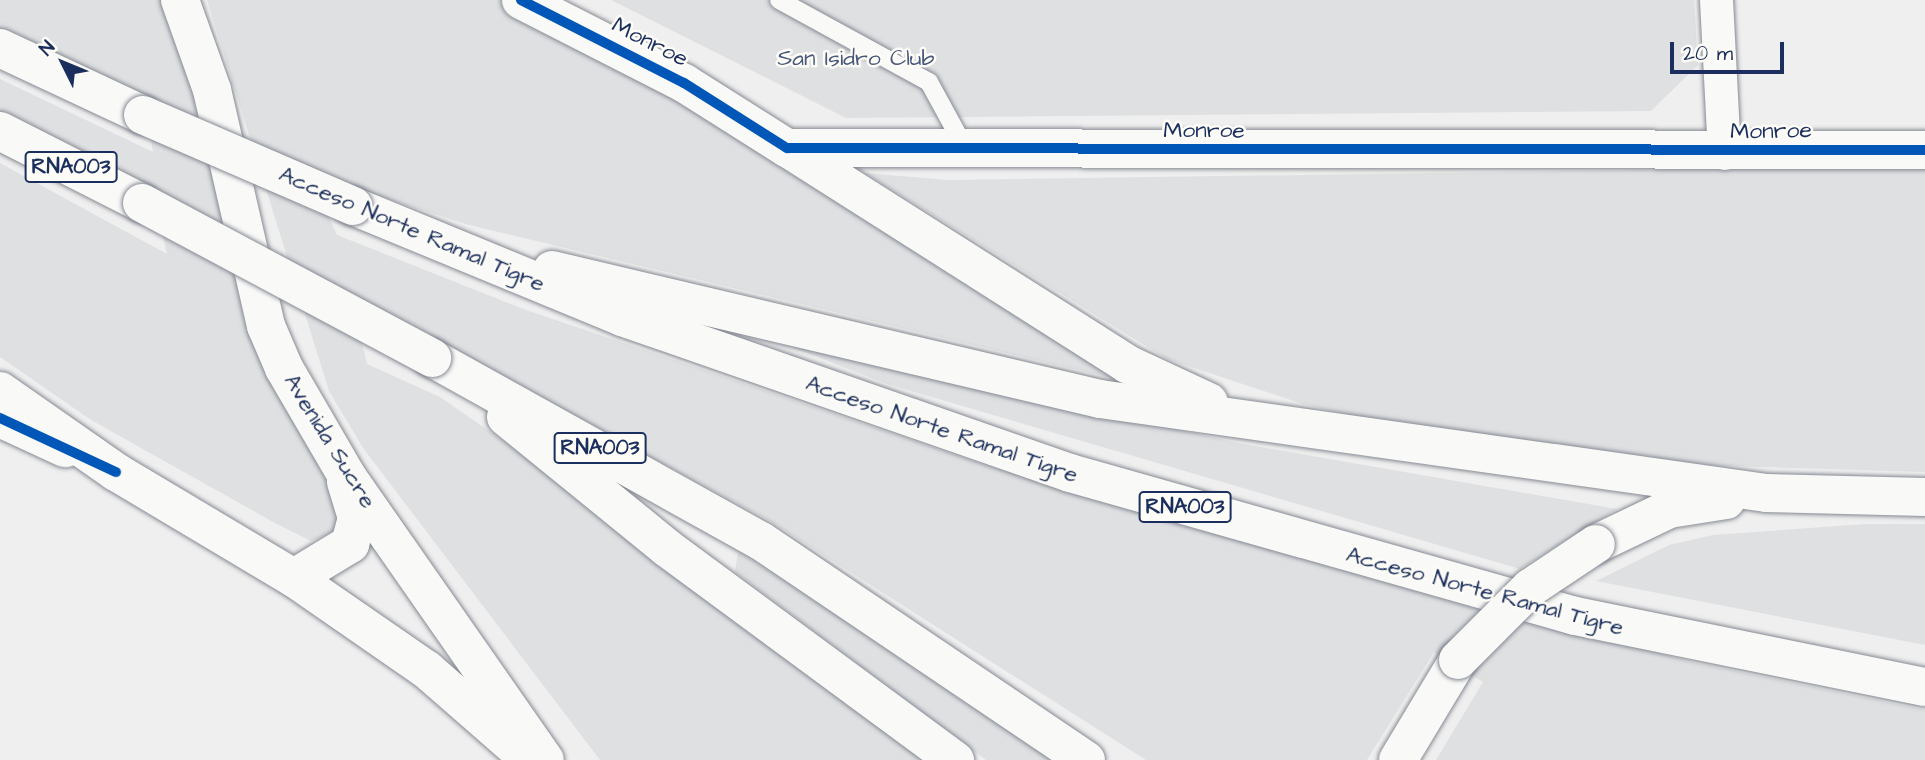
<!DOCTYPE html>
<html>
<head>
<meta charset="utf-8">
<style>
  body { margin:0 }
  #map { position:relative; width:1925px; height:760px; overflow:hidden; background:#efefef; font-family:"Architects Daughter",sans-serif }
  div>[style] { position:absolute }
  .green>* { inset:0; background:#dee0e2 }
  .roads { filter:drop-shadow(0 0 2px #868a93) drop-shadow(0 0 2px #868a93) }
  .service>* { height:18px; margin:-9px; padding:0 9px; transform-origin:9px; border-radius:9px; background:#f9f9f8 }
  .minor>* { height:33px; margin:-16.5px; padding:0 16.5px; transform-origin:16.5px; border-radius:16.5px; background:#f9f9f8 }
  .tertiary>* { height:38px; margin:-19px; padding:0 19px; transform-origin:19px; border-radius:19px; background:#f9f9f8 }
  .secondary>* { height:38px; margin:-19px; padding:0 19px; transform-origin:19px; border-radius:19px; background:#f9f9f8 }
  .motorway>* { height:38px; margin:-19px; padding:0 19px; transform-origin:19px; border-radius:19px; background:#f9f9f8 }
  .bridges { filter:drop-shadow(0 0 2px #868a93) drop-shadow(0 0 2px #868a93) }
  .motorway-bridge>* { height:38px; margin:-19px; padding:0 19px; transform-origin:19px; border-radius:19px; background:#f9f9f8 }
  .cycleway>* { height:10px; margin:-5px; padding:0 5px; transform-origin:5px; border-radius:5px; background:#0057b8 }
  span { translate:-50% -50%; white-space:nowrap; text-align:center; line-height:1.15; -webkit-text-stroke:5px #fdfcf7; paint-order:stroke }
  .shield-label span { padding:2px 5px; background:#fdfcf7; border:2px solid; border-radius:5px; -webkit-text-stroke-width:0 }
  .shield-label { font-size:21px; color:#1b2f5e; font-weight:700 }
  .street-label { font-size:23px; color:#1b2f5e }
  .park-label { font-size:23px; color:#48587c }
  .north { position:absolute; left:28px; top:28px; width:70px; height:70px; -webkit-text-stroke:5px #fdfcf7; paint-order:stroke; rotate:313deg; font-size:19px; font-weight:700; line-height:28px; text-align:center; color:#1b2f5e }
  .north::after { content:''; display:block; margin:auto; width:24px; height:32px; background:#1b2f5e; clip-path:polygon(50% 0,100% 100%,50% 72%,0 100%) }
  .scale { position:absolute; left:1670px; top:42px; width:114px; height:32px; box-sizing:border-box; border:4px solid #1b2f5e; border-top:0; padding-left:9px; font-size:21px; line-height:24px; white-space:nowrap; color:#1b2f5e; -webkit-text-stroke:5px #fdfcf7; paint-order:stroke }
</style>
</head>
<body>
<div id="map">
  <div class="green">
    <i style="clip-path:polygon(0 0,160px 0,199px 77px,333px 473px,341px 514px,333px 532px,311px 541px,275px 523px,91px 420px,0 357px,0 163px,167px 254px,153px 193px,0 119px,0 79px,153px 152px,146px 105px,0 30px)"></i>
    <i style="clip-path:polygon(207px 0,504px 0,762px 147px,1116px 379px,469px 225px,309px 174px,337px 235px,526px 310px,988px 466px,1691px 662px,1925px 710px,1925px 760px,1436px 760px,1483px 682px,1434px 652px,1367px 760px,1146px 760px,770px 521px,351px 297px,367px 364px,440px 397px,508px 444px,929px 760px,600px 760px,363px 448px,329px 391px)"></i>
    <i style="clip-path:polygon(611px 0,1694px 0,1698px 65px,1651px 111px,846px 118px)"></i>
    <i style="clip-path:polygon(1925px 166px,1925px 472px,1632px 463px,1433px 435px,1303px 404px,1167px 359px,865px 173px,948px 180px)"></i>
    <i style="clip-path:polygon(771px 339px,1238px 443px,1617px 509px,1520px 569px,887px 384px)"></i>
    <i style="clip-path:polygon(1866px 524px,1925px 524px,1925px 645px,1596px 581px,1669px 545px,1713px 535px)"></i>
    <i style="clip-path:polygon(738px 551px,945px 681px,1065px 760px,986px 760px,735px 572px)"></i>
  </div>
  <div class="roads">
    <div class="service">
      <i style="left:779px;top:0;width:171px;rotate:28.7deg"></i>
      <i style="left:929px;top:82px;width:77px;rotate:61.4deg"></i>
    </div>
    <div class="minor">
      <i style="left:1716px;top:0;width:153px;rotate:87deg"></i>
    </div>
    <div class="tertiary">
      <i style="left:521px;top:0;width:183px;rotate:27deg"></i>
      <i style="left:684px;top:83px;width:122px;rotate:32.3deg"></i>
      <i style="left:787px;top:148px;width:1138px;rotate:0.1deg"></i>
      <i style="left:0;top:418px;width:72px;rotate:24.8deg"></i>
    </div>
    <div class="secondary">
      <i style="left:180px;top:0;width:96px;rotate:70.4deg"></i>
      <i style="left:212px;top:90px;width:242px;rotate:77.1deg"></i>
      <i style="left:266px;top:326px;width:46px;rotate:66.8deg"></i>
      <i style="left:284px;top:368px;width:127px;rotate:59.8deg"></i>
      <i style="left:348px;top:478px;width:344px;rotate:55.1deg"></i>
      <i style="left:116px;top:472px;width:207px;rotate:30.8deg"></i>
      <i style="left:294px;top:578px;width:162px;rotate:34.7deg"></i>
      <i style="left:427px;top:670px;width:116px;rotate:41.1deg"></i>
      <i style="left:294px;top:578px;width:66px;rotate:-31.3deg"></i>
      <i style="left:350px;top:544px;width:27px;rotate:-75deg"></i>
      <i style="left:357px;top:518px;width:38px;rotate:-107deg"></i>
    </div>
    <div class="motorway">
      <i style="left:0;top:48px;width:158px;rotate:25.1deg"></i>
      <i style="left:0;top:131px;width:159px;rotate:26.9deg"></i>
      <i style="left:787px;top:148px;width:403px;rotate:32.4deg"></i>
      <i style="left:1127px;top:364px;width:90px;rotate:24.9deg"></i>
      <i style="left:353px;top:206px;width:291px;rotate:22.4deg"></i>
      <i style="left:622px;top:317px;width:474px;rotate:19.2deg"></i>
      <i style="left:1070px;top:473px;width:525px;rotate:15.81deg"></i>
      <i style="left:1575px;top:616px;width:357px;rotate:11.5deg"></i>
      <i style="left:552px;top:270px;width:563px;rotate:13.25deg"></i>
      <i style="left:1100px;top:399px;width:673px;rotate:8.03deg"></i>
      <i style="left:1766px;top:493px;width:159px;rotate:1.4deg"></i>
      <i style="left:432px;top:358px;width:376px;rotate:29.1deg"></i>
      <i style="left:761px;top:541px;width:392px;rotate:34deg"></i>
      <i style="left:0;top:391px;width:141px;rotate:34.9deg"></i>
      <i style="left:506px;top:417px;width:208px;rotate:39.1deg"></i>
      <i style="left:667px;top:548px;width:358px;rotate:36.4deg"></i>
      <i style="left:1596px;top:544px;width:81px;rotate:-25.6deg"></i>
      <i style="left:1669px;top:509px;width:58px;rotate:-9deg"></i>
      <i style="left:1398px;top:760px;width:117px;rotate:-59deg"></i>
    </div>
  </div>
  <div class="bridges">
    <div class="motorway-bridge">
      <i style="left:143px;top:115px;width:229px;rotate:23.4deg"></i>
      <i style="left:142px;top:203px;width:329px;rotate:28.1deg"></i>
      <i style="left:1458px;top:660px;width:102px;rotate:-45deg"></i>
      <i style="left:1530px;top:588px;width:79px;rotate:-33.7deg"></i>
    </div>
  </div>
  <div class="cycleway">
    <i style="left:521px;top:0;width:183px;rotate:27deg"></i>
    <i style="left:684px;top:83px;width:122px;rotate:32.3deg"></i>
    <i style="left:787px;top:148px;width:1138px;rotate:0.1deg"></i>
    <i style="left:0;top:418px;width:128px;rotate:25deg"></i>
  </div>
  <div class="shield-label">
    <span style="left:71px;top:167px">RNA003</span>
    <span style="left:600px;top:448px">RNA003</span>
    <span style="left:1185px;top:507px">RNA003</span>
  </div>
  <div class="street-label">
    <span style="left:650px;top:42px;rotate:27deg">Monroe</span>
    <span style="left:1204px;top:130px">Monroe</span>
    <span style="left:1771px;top:131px;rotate:-1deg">Monroe</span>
    <span style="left:412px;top:229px;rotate:23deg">Acceso Norte Ramal Tigre</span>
    <span style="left:942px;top:429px;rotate:19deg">Acceso Norte Ramal Tigre</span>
    <span style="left:330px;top:441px;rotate:58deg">Avenida Sucre</span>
    <span style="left:1485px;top:591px;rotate:15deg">Acceso Norte Ramal Tigre</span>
  </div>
  <div class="park-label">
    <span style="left:856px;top:58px">San Isidro Club</span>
  </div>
  <div class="north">N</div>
  <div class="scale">20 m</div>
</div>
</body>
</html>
